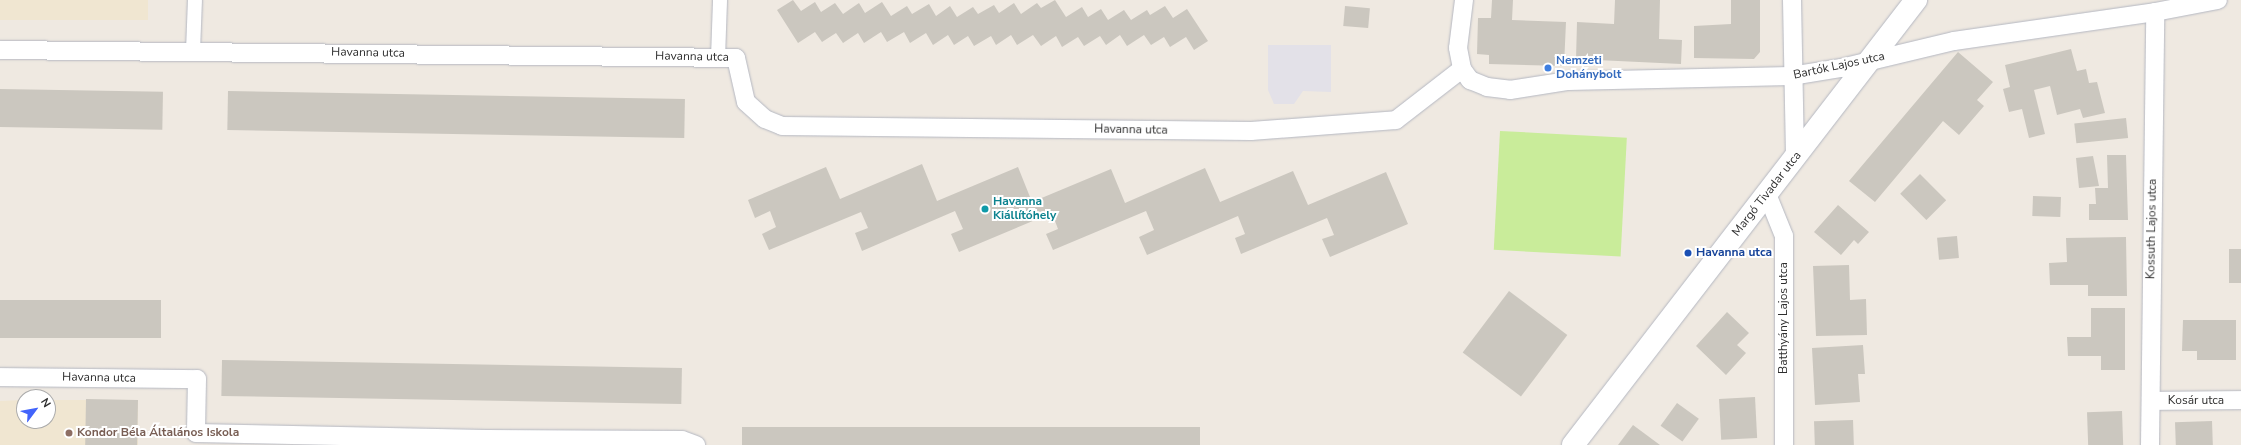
<!DOCTYPE html>
<html>
<head>
<meta charset="utf-8">
<style>
  body { margin:0 }
  #map { position:relative; width:2241px; height:445px; overflow:hidden; background:#efe9e1; font-family:"Nunito Sans",sans-serif }
  div>[style] { position:absolute }
  .industrial>* { inset:0; background:#e3e1e8 }
  .education>* { inset:0; background:#f0e6d1; transform-origin:0 0 }
  .pitch>* { inset:0; background:#c9ec9a; transform-origin:0 0 }
  .building>* { inset:0; background:#cbc7bf; transform-origin:0 0 }
  .roads { filter:drop-shadow(0 0 1px #b4b7c1) drop-shadow(0 0 1px #b4b7c1) }
  .pedestrian>* { height:14px; margin:-7px; padding:0 7px; transform-origin:7px; border-radius:7px; background:#fff }
  .minor>* { height:18px; margin:-9px; padding:0 9px; transform-origin:9px; border-radius:9px; background:#fff }
  .tertiary>* { height:22px; margin:-11px; padding:0 11px; transform-origin:11px; border-radius:11px; background:#fff }
  .dots>* { width:11px; height:11px; translate:-50% -50%; box-sizing:border-box; border:2px solid #fff; border-radius:50% }
  span { translate:-50% -50%; white-space:nowrap; text-align:center; line-height:1.15; -webkit-text-stroke:4px #fff; paint-order:stroke }
  .street-label { font-size:12px; color:#2e2e2e }
  .shop-label { font-size:12px; color:#366cbe; font-weight:700 }
  .left { translate:0 -50%; text-align:left }
  .culture-label { font-size:12px; color:#0d838f; font-weight:700 }
  .transit-label { font-size:12px; color:#164399; font-weight:700 }
  .education-label { font-size:12px; color:#785e54; font-weight:700 }
  .north { position:absolute; left:16px; top:389px; width:40px; height:40px; box-sizing:border-box; background:#fff; border:1px solid #ababab; border-radius:50%; rotate:58deg; font-size:11px; font-weight:700; line-height:16px; text-align:center; color:#2e2e2e }
  .north::after { content:''; display:block; margin:auto; width:14px; height:18px; background:#4264fb; clip-path:polygon(50% 0,100% 100%,50% 72%,0 100%) }
</style>
</head>
<body>
<div id="map">
  <div class="industrial">
    <i style="clip-path:polygon(1268px 45px,1331px 45px,1331px 92px,1303px 91px,1294px 104px,1274px 104px,1268px 90px)"></i>
  </div>
  <div class="education">
    <i style="left:0;top:0;width:148px;height:20px"></i>
    <i style="clip-path:polygon(24px 400px,24px 421px,48px 421px,48px 400px,138px 400px,138px 445px,0 445px,0 401px)"></i>
  </div>
  <div class="pitch">
    <i style="left:1500px;top:131px;width:127px;height:119px;rotate:3deg"></i>
  </div>
  <div class="building">
    <i style="clip-path:polygon(793px 0,801px 11px,815px 2px,821px 12px,835px 3px,843px 14px,859px 3px,865px 13px,882px 2px,891px 16px,907px 6px,912px 14px,929px 4px,936px 16px,950px 6px,957px 17px,973px 7px,978px 14px,994px 5px,999px 13px,1014px 3px,1021px 14px,1037px 3px,1041px 8px,1055px 0,1066px 17px,1082px 7px,1088px 17px,1101px 9px,1108px 20px,1124px 10px,1131px 20px,1147px 10px,1150px 15px,1165px 6px,1173px 18px,1187px 9px,1208px 41px,1194px 50px,1186px 37px,1170px 47px,1164px 37px,1151px 45px,1144px 35px,1127px 46px,1120px 35px,1106px 45px,1100px 36px,1084px 46px,1078px 37px,1062px 47px,1056px 36px,1041px 46px,1033px 35px,1017px 45px,1011px 35px,996px 45px,991px 36px,974px 46px,968px 36px,954px 45px,948px 35px,933px 45px,926px 33px,910px 43px,904px 32px,887px 42px,881px 32px,864px 43px,858px 33px,843px 43px,836px 33px,822px 42px,815px 32px,798px 43px,777px 10px)"></i>
    <i style="clip-path:polygon(1492px 0,1513px 0,1512px 20px,1566px 22px,1564px 66px,1489px 64px,1489px 55px,1477px 54px,1478px 18px,1491px 18px)"></i>
    <i style="clip-path:polygon(1615px 0,1660px 0,1659px 39px,1682px 40px,1681px 64px,1576px 59px,1577px 22px,1614px 24px)"></i>
    <i style="clip-path:polygon(1731px 0,1760px 0,1760px 52px,1754px 59px,1694px 58px,1694px 26px,1731px 24px)"></i>
    <i style="left:1345px;top:6px;width:25px;height:20px;rotate:5deg"></i>
    <i style="clip-path:polygon(2071px 49px,2077px 71px,2086px 69px,2089px 83px,2097px 82px,2105px 113px,2083px 118px,2080px 109px,2057px 115px,2050px 86px,2034px 90px,2045px 134px,2029px 138px,2022px 109px,2009px 112px,2003px 89px,2010px 87px,2005px 65px)"></i>
    <i style="clip-path:polygon(1958px 52px,1993px 82px,1977px 100px,1984px 106px,1959px 135px,1943px 121px,1875px 202px,1849px 181px)"></i>
    <i style="left:0;top:89px;width:163px;height:38px;rotate:1deg"></i>
    <i style="left:228px;top:91px;width:457px;height:39px;rotate:1deg"></i>
    <i style="left:2126px;top:118px;width:20px;height:52px;rotate:84deg"></i>
    <i style="clip-path:polygon(2107px 155px,2126px 155px,2128px 220px,2089px 220px,2089px 204px,2096px 204px,2095px 188px,2108px 188px)"></i>
    <i style="clip-path:polygon(2093px 156px,2099px 186px,2079px 188px,2076px 158px)"></i>
    <i style="clip-path:polygon(922px 164px,937px 201px,1018px 167px,1032px 202px,1111px 169px,1125px 203px,1205px 168px,1220px 202px,1293px 171px,1308px 205px,1386px 172px,1408px 224px,1330px 257px,1322px 239px,1334px 235px,1327px 218px,1241px 254px,1235px 238px,1245px 234px,1238px 216px,1147px 255px,1139px 237px,1154px 230px,1146px 211px,1053px 250px,1046px 234px,1058px 229px,1052px 213px,959px 252px,951px 234px,963px 229px,955px 211px,862px 251px,855px 233px,868px 228px,861px 212px,769px 250px,762px 234px,776px 227px,770px 211px,755px 218px,748px 200px,826px 167px,840px 199px)"></i>
    <i style="left:1920px;top:174px;width:37px;height:28px;rotate:45deg"></i>
    <i style="left:2033px;top:196px;width:28px;height:20px;rotate:2deg"></i>
    <i style="clip-path:polygon(1838px 205px,1869px 232px,1858px 244px,1854px 240px,1841px 255px,1814px 232px)"></i>
    <i style="left:1957px;top:236px;width:22px;height:20px;rotate:85deg"></i>
    <i style="clip-path:polygon(2126px 237px,2127px 296px,2088px 296px,2088px 285px,2050px 285px,2049px 263px,2067px 262px,2066px 238px)"></i>
    <i style="left:2229px;top:249px;width:12px;height:34px"></i>
    <i style="clip-path:polygon(1849px 265px,1850px 300px,1866px 299px,1867px 335px,1816px 336px,1813px 266px)"></i>
    <i style="left:1509px;top:291px;width:73px;height:77px;rotate:37deg"></i>
    <i style="left:0;top:300px;width:161px;height:38px"></i>
    <i style="clip-path:polygon(2091px 308px,2125px 308px,2125px 370px,2101px 370px,2101px 356px,2068px 356px,2067px 337px,2091px 337px)"></i>
    <i style="clip-path:polygon(1727px 312px,1749px 333px,1737px 345px,1746px 353px,1726px 375px,1696px 346px)"></i>
    <i style="clip-path:polygon(2183px 320px,2236px 320px,2236px 360px,2197px 360px,2197px 351px,2182px 351px)"></i>
    <i style="clip-path:polygon(1863px 345px,1865px 374px,1858px 374px,1860px 402px,1815px 405px,1812px 348px)"></i>
    <i style="left:222px;top:360px;width:460px;height:36px;rotate:1deg"></i>
    <i style="left:1755px;top:397px;width:41px;height:36px;rotate:87deg"></i>
    <i style="left:86px;top:399px;width:52px;height:46px;rotate:1deg"></i>
    <i style="left:1677px;top:403px;width:27px;height:28px;rotate:36deg"></i>
    <i style="left:2122px;top:411px;width:34px;height:35px;rotate:88deg"></i>
    <i style="left:1853px;top:420px;width:25px;height:39px;rotate:88deg"></i>
    <i style="left:2212px;top:421px;width:24px;height:37px;rotate:88deg"></i>
    <i style="clip-path:polygon(1633px 425px,1660px 445px,1618px 445px)"></i>
    <i style="left:742px;top:427px;width:458px;height:18px"></i>
  </div>
  <div class="roads">
    <div class="pedestrian">
      <i style="left:193px;top:51px;width:51px;rotate:-87.8deg"></i>
      <i style="left:718px;top:58px;width:58px;rotate:-88deg"></i>
    </div>
    <div class="minor">
      <i style="left:1464px;top:0;width:48px;rotate:97.1deg"></i>
      <i style="left:1458px;top:48px;width:21px;rotate:79deg"></i>
      <i style="left:1462px;top:69px;width:14px;rotate:54deg"></i>
      <i style="left:1470px;top:80px;width:18px;rotate:22deg"></i>
      <i style="left:1487px;top:87px;width:23px;rotate:7deg"></i>
      <i style="left:1510px;top:90px;width:59px;rotate:-8.8deg"></i>
      <i style="left:1568px;top:81px;width:223px;rotate:-1.3deg"></i>
      <i style="left:1791px;top:76px;width:51px;rotate:-9.1deg"></i>
      <i style="left:1841px;top:68px;width:116px;rotate:-13.4deg"></i>
      <i style="left:1954px;top:41px;width:203px;rotate:-8.2deg"></i>
      <i style="left:2155px;top:12px;width:64px;rotate:-10.8deg"></i>
      <i style="left:1792px;top:0;width:157px;rotate:88.9deg"></i>
      <i style="left:0;top:50px;width:736px;rotate:0.62deg"></i>
      <i style="left:736px;top:58px;width:45px;rotate:77.2deg"></i>
      <i style="left:746px;top:102px;width:25px;rotate:42deg"></i>
      <i style="left:765px;top:119px;width:18px;rotate:22deg"></i>
      <i style="left:782px;top:126px;width:469px;rotate:0.6deg"></i>
      <i style="left:1251px;top:131px;width:145px;rotate:-4.3deg"></i>
      <i style="left:1396px;top:120px;width:83px;rotate:-37.7deg"></i>
      <i style="left:1767px;top:194px;width:45px;rotate:68deg"></i>
      <i style="left:1784px;top:236px;width:209px;rotate:90deg"></i>
      <i style="left:0;top:377px;width:197px;rotate:0.6deg"></i>
      <i style="left:197px;top:379px;width:54px;rotate:91.1deg"></i>
      <i style="left:196px;top:433px;width:289px;rotate:1.2deg"></i>
      <i style="left:485px;top:439px;width:197px;rotate:0.3deg"></i>
      <i style="left:682px;top:440px;width:15px;rotate:20deg"></i>
      <i style="left:2151px;top:401px;width:90px;rotate:-0.6deg"></i>
      <i style="left:2150px;top:445px;width:433px;rotate:-89.3deg"></i>
    </div>
    <div class="tertiary">
      <i style="left:1573px;top:445px;width:562px;rotate:-52.38deg"></i>
    </div>
  </div>
  <div class="dots">
    <i style="left:1548px;top:68px;background:#3f7fe0"></i>
    <i style="left:985px;top:209px;background:#0f9aa8"></i>
    <i style="left:1688px;top:253px;background:#1a4fb4"></i>
    <i style="left:69px;top:433px;background:#8d6e63"></i>
  </div>
  <div class="street-label">
    <span style="left:368px;top:53px;rotate:1deg">Havanna utca</span>
    <span style="left:692px;top:57px;rotate:1deg">Havanna utca</span>
    <span style="left:1839px;top:66px;rotate:-12deg">Bartók Lajos utca</span>
    <span style="left:1131px;top:130px;rotate:1deg">Havanna utca</span>
    <span style="left:1767px;top:194px;rotate:-52deg">Margó Tivadar utca</span>
    <span style="left:2152px;top:229px;rotate:-89deg">Kossuth Lajos utca</span>
    <span style="left:1784px;top:318px;rotate:-90deg">Batthyány Lajos utca</span>
    <span style="left:99px;top:378px;rotate:1deg">Havanna utca</span>
    <span style="left:2196px;top:401px">Kosár utca</span>
  </div>
  <div class="shop-label">
    <span class="left" style="left:1556px;top:68px">Nemzeti<br>Dohánybolt</span>
  </div>
  <div class="culture-label">
    <span class="left" style="left:993px;top:209px">Havanna<br>Kiállítóhely</span>
  </div>
  <div class="transit-label">
    <span class="left" style="left:1696px;top:253px">Havanna utca</span>
  </div>
  <div class="education-label">
    <span class="left" style="left:77px;top:433px">Kondor Béla Általános Iskola</span>
  </div>
  <div class="north">N</div>
</div>
</body>
</html>
